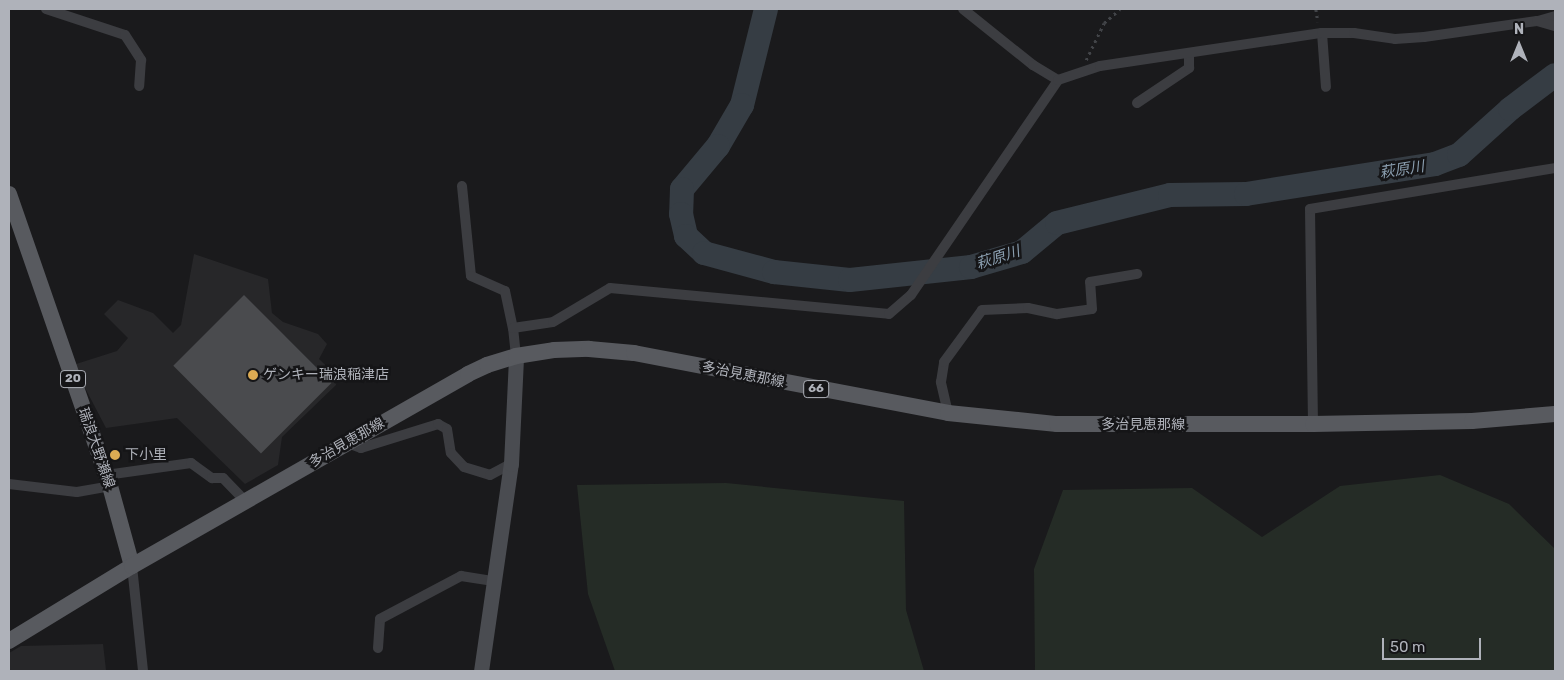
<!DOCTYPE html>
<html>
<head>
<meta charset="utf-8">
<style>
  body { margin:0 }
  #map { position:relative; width:1564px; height:680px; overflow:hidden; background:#1a1a1c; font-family:Rubik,"Noto Sans JP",sans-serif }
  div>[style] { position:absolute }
  .built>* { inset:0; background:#272729 }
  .green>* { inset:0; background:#252c26 }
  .river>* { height:24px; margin:-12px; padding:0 12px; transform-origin:12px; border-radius:12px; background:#363d44 }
  .building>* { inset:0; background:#4a4b4e; transform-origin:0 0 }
  .path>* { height:2.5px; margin-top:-1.25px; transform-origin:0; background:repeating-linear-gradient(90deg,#424448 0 2.5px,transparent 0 6.5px) }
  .street>* { height:10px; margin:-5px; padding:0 5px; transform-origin:5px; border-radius:5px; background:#3c3d41 }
  .secondary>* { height:15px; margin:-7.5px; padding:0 7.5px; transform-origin:7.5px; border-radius:7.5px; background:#4a4c51 }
  .primary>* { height:16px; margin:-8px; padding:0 8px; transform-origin:8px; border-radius:8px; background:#585a5f }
  .dots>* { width:14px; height:14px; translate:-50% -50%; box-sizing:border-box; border:2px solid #151517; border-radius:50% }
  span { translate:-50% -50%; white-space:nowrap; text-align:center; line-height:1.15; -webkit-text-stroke:5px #151517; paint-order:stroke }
  .shield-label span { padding:1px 4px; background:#151517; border:1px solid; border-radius:4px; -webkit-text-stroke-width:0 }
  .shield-label { font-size:12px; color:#afb2ba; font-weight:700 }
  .poi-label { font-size:14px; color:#afb2ba }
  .left { translate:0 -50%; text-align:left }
  .street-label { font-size:14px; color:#afb2ba }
  .water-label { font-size:15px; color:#8b9fb0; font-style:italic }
  .frame { position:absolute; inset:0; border:10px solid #afb2ba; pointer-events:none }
  .north { position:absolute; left:1494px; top:20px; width:50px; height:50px; -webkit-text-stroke:4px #151517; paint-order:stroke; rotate:0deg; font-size:14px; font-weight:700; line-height:20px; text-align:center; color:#afb2ba }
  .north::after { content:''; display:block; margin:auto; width:18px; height:22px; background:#afb2ba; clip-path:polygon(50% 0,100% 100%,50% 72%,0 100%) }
  .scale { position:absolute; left:1382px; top:638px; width:99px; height:22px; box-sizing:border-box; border:2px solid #afb2ba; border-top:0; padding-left:6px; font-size:15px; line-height:18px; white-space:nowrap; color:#afb2ba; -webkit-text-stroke:4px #151517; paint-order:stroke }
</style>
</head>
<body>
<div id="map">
  <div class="built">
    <i style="clip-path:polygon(194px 254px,268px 279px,272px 313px,283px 322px,318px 334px,327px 344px,319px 359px,337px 376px,336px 385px,282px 437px,278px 465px,245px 484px,177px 418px,106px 428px,73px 365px,117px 351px,128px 338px,104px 314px,118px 300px,153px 313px,173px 333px,181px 325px)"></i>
    <i style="clip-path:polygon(103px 644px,106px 670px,9px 671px,9px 653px,21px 646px)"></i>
  </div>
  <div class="green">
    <i style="clip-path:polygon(1440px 475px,1509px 504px,1555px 549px,1555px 671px,1035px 671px,1034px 569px,1063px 490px,1192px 488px,1262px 537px,1340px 486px)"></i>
    <i style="clip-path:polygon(726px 483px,904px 501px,906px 610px,924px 671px,615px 671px,588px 594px,577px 485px)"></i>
  </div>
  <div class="river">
    <i style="left:766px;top:9px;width:99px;rotate:104deg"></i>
    <i style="left:742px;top:105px;width:48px;rotate:120.3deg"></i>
    <i style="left:718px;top:146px;width:56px;rotate:129.9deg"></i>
    <i style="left:682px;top:189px;width:25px;rotate:92deg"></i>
    <i style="left:681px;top:214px;width:23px;rotate:77deg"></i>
    <i style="left:686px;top:236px;width:25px;rotate:43deg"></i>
    <i style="left:704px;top:253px;width:73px;rotate:15.2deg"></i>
    <i style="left:774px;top:272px;width:76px;rotate:6deg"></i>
    <i style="left:850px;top:280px;width:122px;rotate:-6.1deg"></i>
    <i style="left:971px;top:267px;width:53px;rotate:-16.4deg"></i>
    <i style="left:1022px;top:252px;width:45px;rotate:-39.6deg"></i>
    <i style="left:1057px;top:223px;width:116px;rotate:-13.9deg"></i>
    <i style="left:1170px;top:195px;width:76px;rotate:-0.8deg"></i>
    <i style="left:1246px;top:194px;width:191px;rotate:-9deg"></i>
    <i style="left:1435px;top:164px;width:26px;rotate:-21deg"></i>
    <i style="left:1459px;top:155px;width:69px;rotate:-42deg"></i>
    <i style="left:1510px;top:109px;width:56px;rotate:-37.1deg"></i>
  </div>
  <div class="building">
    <i style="left:244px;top:295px;width:124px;height:100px;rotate:45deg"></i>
  </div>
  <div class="path">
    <i style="left:1316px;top:9px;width:13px;rotate:81deg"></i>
    <i style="left:1086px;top:60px;width:41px;rotate:-64.1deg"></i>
    <i style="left:1104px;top:23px;width:21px;rotate:-41deg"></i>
  </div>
  <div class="street">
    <i style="left:46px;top:9px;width:83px;rotate:18.2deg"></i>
    <i style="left:125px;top:35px;width:30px;rotate:57deg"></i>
    <i style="left:141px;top:60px;width:26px;rotate:94deg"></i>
    <i style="left:963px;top:9px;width:90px;rotate:38.7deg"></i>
    <i style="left:1033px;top:65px;width:29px;rotate:31deg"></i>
    <i style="left:1538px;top:21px;width:18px;rotate:-16deg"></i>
    <i style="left:1322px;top:33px;width:54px;rotate:85.8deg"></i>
    <i style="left:1137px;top:103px;width:63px;rotate:-33.9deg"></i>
    <i style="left:1189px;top:68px;width:15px;rotate:-90deg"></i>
    <i style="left:462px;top:186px;width:90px;rotate:84.3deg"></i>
    <i style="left:471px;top:276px;width:37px;rotate:24deg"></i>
    <i style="left:505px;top:291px;width:38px;rotate:78deg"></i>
    <i style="left:516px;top:356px;width:28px;rotate:-96deg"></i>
    <i style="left:513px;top:328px;width:40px;rotate:-8.5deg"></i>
    <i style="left:553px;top:322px;width:66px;rotate:-30.8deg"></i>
    <i style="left:610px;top:288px;width:280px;rotate:5.3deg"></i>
    <i style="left:889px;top:314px;width:29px;rotate:-41deg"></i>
    <i style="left:911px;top:295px;width:260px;rotate:-55.6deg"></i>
    <i style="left:1058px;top:80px;width:44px;rotate:-18.4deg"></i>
    <i style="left:1100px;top:66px;width:224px;rotate:-8.5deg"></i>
    <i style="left:1322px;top:33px;width:32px"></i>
    <i style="left:1354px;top:33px;width:41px;rotate:8.3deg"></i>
    <i style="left:1395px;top:39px;width:29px;rotate:-4deg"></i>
    <i style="left:1424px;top:37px;width:114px;rotate:-8.1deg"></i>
    <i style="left:1537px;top:21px;width:19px;rotate:16deg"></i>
    <i style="left:948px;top:413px;width:32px;rotate:-103deg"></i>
    <i style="left:941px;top:382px;width:20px;rotate:-81deg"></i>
    <i style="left:944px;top:362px;width:64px;rotate:-53.8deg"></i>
    <i style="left:982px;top:310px;width:46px;rotate:-2.5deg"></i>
    <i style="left:1028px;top:308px;width:30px;rotate:12deg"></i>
    <i style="left:1057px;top:314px;width:35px;rotate:-8deg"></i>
    <i style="left:1092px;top:309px;width:27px;rotate:-94deg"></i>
    <i style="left:1090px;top:282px;width:48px;rotate:-9.7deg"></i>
    <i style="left:1313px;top:424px;width:215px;rotate:-90.8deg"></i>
    <i style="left:1310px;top:209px;width:248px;rotate:-9.5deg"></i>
    <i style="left:348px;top:443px;width:14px;rotate:21deg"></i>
    <i style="left:361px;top:448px;width:81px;rotate:-17.3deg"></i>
    <i style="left:438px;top:424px;width:10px;rotate:29deg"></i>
    <i style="left:447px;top:429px;width:24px;rotate:81deg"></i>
    <i style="left:451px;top:453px;width:19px;rotate:47deg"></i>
    <i style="left:464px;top:467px;width:27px;rotate:17deg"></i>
    <i style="left:490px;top:475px;width:24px;rotate:-28deg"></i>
    <i style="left:106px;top:475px;width:86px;rotate:-8deg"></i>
    <i style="left:191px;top:463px;width:26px;rotate:36deg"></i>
    <i style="left:212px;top:478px;width:11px"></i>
    <i style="left:223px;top:478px;width:32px;rotate:46deg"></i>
    <i style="left:9px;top:484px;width:68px;rotate:6.7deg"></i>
    <i style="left:77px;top:492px;width:34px;rotate:-10deg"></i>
    <i style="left:132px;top:566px;width:106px;rotate:84deg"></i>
    <i style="left:378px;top:648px;width:29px;rotate:-86deg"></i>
    <i style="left:380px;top:619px;width:92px;rotate:-28deg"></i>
    <i style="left:461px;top:576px;width:33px;rotate:9deg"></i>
  </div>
  <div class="secondary">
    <i style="left:481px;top:671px;width:209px;rotate:-81.8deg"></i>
    <i style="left:511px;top:464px;width:108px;rotate:-87.3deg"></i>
  </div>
  <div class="primary">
    <i style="left:9px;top:194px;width:309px;rotate:70.9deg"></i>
    <i style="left:110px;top:486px;width:83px;rotate:74.6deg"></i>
    <i style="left:9px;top:641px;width:144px;rotate:-31.4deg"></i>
    <i style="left:132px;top:566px;width:387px;rotate:-29.7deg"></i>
    <i style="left:468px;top:374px;width:21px;rotate:-25deg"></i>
    <i style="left:487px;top:365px;width:30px;rotate:-17deg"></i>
    <i style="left:516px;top:356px;width:38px;rotate:-9deg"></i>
    <i style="left:554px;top:350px;width:35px;rotate:-2deg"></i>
    <i style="left:589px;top:349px;width:45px;rotate:5.1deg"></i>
    <i style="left:634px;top:353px;width:320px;rotate:10.8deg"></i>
    <i style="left:948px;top:413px;width:110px;rotate:5.8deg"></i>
    <i style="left:1057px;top:424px;width:256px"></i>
    <i style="left:1313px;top:424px;width:159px;rotate:-1.1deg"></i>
    <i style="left:1472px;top:421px;width:83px;rotate:-4.8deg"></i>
  </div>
  <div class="dots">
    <i style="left:253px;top:375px;background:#dcab53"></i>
    <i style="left:115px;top:455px;background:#dcab53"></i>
  </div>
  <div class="shield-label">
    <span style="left:73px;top:379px">20</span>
    <span style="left:816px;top:389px">66</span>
  </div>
  <div class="poi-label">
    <span class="left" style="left:263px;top:375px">ゲンキー瑞浪稲津店</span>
    <span class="left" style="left:125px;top:455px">下小里</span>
  </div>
  <div class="street-label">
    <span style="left:743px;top:375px;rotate:11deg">多治見恵那線</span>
    <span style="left:1143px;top:425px">多治見恵那線</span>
    <span style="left:347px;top:443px;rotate:-30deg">多治見恵那線</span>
    <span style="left:96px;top:448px;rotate:71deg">瑞浪大野瀬線</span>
  </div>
  <div class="water-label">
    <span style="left:1402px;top:170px;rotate:-9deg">萩原川</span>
    <span style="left:998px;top:258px;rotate:-18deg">萩原川</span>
  </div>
  <div class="frame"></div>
  <div class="north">N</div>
  <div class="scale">50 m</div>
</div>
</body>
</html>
